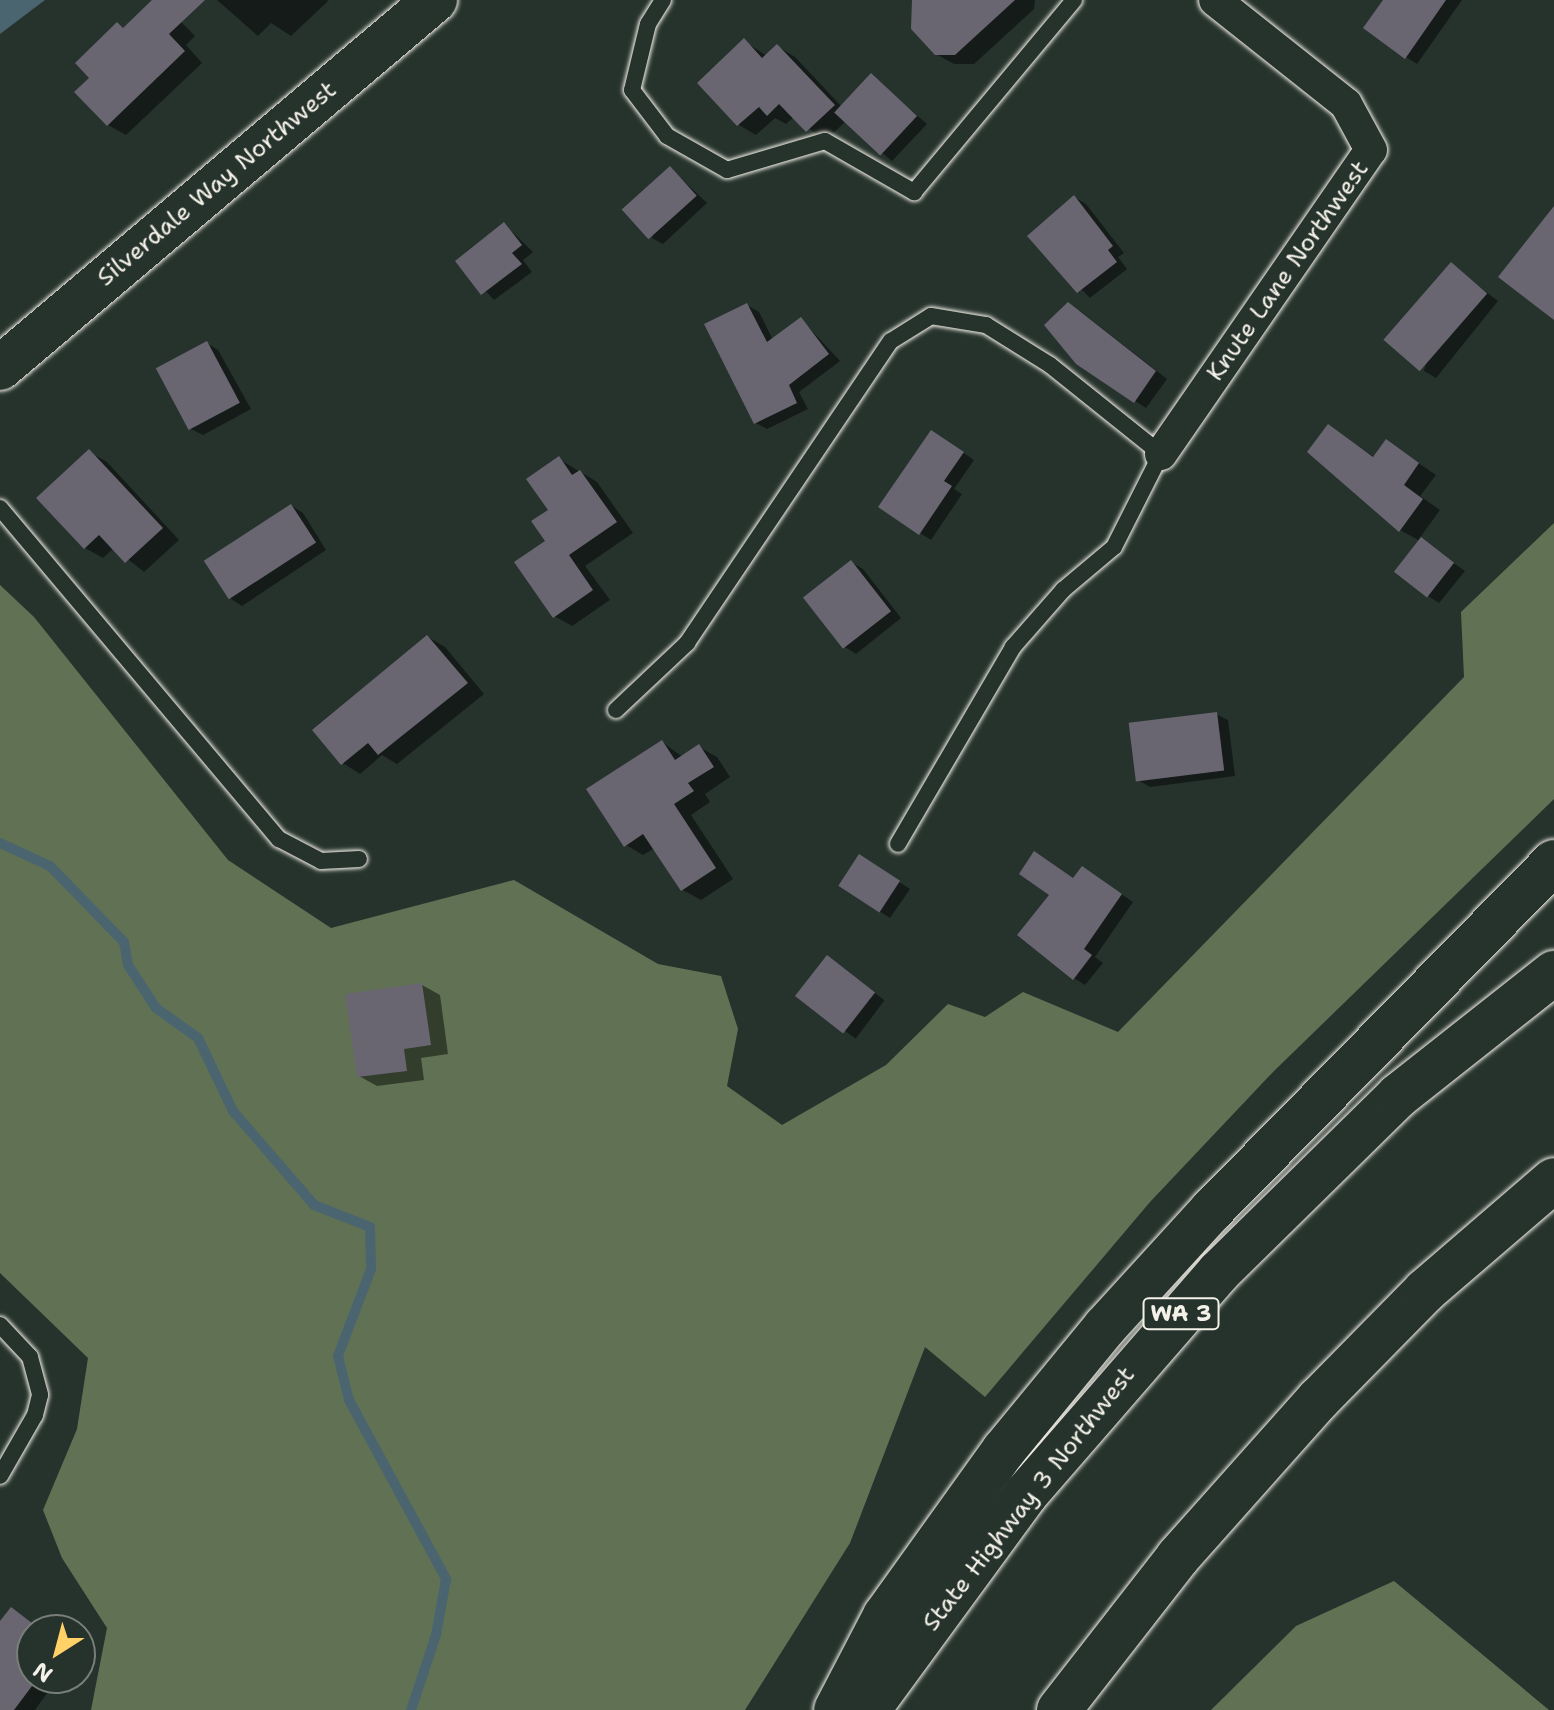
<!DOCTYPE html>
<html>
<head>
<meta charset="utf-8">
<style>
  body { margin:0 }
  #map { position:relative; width:1554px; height:1710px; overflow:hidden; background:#26332d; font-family:"Shantell Sans",sans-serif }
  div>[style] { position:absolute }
  .green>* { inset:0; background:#617254 }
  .water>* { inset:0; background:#4a6570 }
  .shadow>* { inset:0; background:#0007; transform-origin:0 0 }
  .stream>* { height:10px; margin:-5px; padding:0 5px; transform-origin:5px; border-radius:5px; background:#4a6570 }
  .building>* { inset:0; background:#6a6671; transform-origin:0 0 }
  .roads { filter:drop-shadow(0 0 2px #f4f1e8) drop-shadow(0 0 2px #f4f1e8) }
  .lane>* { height:16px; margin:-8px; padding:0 8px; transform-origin:8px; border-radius:8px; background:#26332d }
  .street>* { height:32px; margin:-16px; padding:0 16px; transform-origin:16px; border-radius:16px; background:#26332d }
  .secondary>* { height:44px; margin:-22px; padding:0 22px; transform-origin:22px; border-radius:22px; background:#26332d }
  .highway>* { height:44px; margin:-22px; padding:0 22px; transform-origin:22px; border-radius:22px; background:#26332d }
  span { translate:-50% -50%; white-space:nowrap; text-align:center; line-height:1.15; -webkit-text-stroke:6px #26332d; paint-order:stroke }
  .shield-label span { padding:2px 6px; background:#26332d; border:2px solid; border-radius:6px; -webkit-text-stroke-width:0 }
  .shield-label { font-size:22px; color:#f4f1e8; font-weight:700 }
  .street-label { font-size:24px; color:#f4f1e8 }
  .north { position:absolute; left:16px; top:1614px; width:80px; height:80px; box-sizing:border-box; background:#26332d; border:2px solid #787f78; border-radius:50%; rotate:216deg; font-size:22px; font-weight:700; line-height:32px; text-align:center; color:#f4f1e8 }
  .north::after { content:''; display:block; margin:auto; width:28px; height:36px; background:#ffd166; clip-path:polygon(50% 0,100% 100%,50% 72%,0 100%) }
</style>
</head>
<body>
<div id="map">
  <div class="green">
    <i style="clip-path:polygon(1554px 523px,1554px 799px,1274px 1071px,1150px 1202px,985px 1397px,925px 1347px,850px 1543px,745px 1710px,91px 1710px,107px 1628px,62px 1558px,43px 1510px,77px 1429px,88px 1358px,0 1273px,0 585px,34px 617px,228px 860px,331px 928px,514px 880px,658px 964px,721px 976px,738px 1029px,727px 1086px,782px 1125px,886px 1065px,948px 1004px,985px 1017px,1023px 992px,1118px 1032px,1464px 677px,1461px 612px)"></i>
    <i style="clip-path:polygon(1394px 1581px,1549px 1710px,1211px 1710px,1296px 1626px)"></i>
  </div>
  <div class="water">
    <i style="clip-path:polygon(0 0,45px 0,0 34px)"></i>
  </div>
  <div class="shadow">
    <i style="clip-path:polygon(217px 0,327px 0,328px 1px,291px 36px,271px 23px,258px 36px)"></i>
    <i style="clip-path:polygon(914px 0,1035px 0,1034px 9px,974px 64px,954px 64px,936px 54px)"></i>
    <i style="clip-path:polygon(1385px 0,1462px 0,1417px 64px,1406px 57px)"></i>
    <i style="clip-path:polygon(171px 12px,195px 36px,186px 45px,202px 63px,126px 135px,108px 125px,77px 92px,92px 78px,118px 25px,125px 29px)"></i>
    <i style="clip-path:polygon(744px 41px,767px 56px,777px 46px,795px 57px,842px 107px,871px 76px,927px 124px,892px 161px,845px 122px,825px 141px,794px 117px,786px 124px,775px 118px,756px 135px,739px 125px,700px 83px)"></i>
    <i style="clip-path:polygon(670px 168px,707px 203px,663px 244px,652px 238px)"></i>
    <i style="clip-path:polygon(1074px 197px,1086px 204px,1124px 253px,1118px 257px,1127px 269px,1090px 298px,1030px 236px)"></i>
    <i style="clip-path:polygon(504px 224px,533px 252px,523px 260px,532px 272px,494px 300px,458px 261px)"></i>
    <i style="clip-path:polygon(1451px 265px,1498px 301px,1436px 378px,1424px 371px)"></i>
    <i style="clip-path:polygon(747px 305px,759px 312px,773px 340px,801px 319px,840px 361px,799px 392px,808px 409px,767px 429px,756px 423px)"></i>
    <i style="clip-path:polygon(1080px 311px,1167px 379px,1146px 408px,1135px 401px)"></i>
    <i style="clip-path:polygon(207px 343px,218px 350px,251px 409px,203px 435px,191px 429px)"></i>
    <i style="clip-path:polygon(1328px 426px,1374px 457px,1386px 441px,1436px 475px,1420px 496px,1440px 510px,1419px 539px,1465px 571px,1439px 603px,1428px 596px,1420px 541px,1400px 530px)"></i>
    <i style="clip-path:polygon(943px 439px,974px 460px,954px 489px,962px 494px,931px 540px,920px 533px)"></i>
    <i style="clip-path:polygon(89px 452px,107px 462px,179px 540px,144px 572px,114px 548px,103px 558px,85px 548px,39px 498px)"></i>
    <i style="clip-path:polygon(559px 459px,597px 482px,633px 533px,585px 566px,610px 600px,572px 626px,554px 616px,548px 542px)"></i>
    <i style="clip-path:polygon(292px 506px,303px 513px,326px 550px,242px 606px,231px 599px,206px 561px)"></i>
    <i style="clip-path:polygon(851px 562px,863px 569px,901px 618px,856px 654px,845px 647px)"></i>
    <i style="clip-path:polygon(428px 637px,445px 647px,484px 694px,397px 764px,382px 755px,360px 774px,343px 763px)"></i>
    <i style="clip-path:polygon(1216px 714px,1228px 720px,1235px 776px,1150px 787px,1138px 780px)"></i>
    <i style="clip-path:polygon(662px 742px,683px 757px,699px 747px,717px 757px,730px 777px,705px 794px,710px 802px,691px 815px,733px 879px,701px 900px,683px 890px,655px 848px,643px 855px,626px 845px)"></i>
    <i style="clip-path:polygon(871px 863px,910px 889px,890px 918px,879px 911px)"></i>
    <i style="clip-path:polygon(1094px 875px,1133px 902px,1095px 957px,1103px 963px,1085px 985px,1074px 978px,1075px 880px)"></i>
    <i style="left:827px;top:957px;width:72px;height:48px;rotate:37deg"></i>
    <i style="clip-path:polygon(422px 985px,440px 995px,448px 1054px,421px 1058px,424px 1080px,377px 1086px,359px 1076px)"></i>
    <i style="clip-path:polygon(11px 1610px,42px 1630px,32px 1630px,32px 1678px,58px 1678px,35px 1710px,0 1710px,0 1625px)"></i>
  </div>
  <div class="stream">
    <i style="left:0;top:843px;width:55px;rotate:24.7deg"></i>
    <i style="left:50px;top:866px;width:106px;rotate:45.8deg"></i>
    <i style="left:124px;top:942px;width:23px;rotate:80deg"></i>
    <i style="left:128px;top:965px;width:51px;rotate:56.9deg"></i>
    <i style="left:156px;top:1008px;width:52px;rotate:35.5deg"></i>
    <i style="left:198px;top:1038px;width:81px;rotate:64.4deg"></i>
    <i style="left:233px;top:1111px;width:124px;rotate:49.2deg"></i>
    <i style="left:314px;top:1205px;width:60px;rotate:21.4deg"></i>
    <i style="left:370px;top:1227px;width:42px;rotate:88.6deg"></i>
    <i style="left:371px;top:1269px;width:93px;rotate:110.8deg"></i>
    <i style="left:338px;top:1356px;width:45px;rotate:76deg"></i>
    <i style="left:349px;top:1400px;width:204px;rotate:61.5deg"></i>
    <i style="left:446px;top:1579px;width:57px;rotate:100.1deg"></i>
    <i style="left:436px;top:1635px;width:79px;rotate:108.4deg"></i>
  </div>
  <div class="building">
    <i style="clip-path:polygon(152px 0,205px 0,169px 34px,185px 51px,107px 126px,74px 92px,89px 78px,75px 63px,117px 22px,123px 28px)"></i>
    <i style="clip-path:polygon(912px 0,1015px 0,955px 55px,935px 55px,911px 29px)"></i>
    <i style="clip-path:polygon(1383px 0,1446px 0,1405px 59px,1363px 28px)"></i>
    <i style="clip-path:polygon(744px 38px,762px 58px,777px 44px,835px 105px,806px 132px,779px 104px,767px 116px,759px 107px,737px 126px,697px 83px)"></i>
    <i style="left:871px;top:73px;width:63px;height:54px;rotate:43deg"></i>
    <i style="left:670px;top:166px;width:40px;height:65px;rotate:48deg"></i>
    <i style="clip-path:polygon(1074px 195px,1113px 246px,1108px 250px,1117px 262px,1077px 293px,1027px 236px)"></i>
    <i style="clip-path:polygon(1554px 206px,1554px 320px,1498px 277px)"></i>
    <i style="clip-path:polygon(504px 222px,522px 245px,512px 253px,522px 264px,481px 295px,455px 261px)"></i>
    <i style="left:1451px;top:262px;width:48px;height:103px;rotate:41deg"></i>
    <i style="clip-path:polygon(1068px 302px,1156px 371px,1134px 403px,1076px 364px,1044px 325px)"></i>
    <i style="clip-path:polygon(747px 303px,767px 342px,801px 317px,829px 354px,789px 385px,797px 403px,754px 424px,704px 324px)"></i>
    <i style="left:207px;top:341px;width:70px;height:58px;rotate:62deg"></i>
    <i style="clip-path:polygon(1328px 424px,1373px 457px,1386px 439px,1419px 463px,1404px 485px,1423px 499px,1399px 532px,1307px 452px)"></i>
    <i style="clip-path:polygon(931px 430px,964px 452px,944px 481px,952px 486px,919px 535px,878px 507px)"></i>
    <i style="clip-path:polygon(89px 449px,163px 528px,125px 563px,99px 535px,84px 549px,36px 498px)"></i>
    <i style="clip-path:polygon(559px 456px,572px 475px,580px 470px,617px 522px,569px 555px,593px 590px,553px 618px,514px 562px,545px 541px,531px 521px,548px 510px,526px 479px)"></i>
    <i style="left:291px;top:504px;width:46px;height:104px;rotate:57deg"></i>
    <i style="left:1421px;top:537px;width:42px;height:44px;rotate:38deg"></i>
    <i style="left:851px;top:560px;width:65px;height:61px;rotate:52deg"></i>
    <i style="clip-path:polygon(427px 635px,468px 683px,378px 755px,368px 743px,341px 765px,312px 730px)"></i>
    <i style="left:1217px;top:712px;width:59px;height:89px;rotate:83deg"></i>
    <i style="clip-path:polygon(662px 740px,675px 760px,699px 744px,714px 767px,688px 783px,694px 791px,674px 804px,716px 868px,681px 891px,643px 834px,624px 847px,586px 789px)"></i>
    <i style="clip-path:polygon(1034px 851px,1073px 878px,1082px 866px,1122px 894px,1084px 949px,1092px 955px,1073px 980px,1017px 935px,1049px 895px,1019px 874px)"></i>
    <i style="left:859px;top:854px;width:49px;height:38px;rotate:33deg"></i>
    <i style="left:827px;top:955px;width:61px;height:52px;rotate:38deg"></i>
    <i style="clip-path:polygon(422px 983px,431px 1045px,404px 1049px,407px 1071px,357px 1077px,345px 994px)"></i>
    <i style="clip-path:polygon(11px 1607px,41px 1630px,32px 1630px,32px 1678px,38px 1678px,14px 1710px,0 1710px,0 1621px)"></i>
  </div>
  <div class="roads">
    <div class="lane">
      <i style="left:663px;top:0;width:28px;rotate:122deg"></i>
      <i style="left:648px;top:24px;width:68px;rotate:103.6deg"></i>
      <i style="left:632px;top:90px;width:58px;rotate:52.7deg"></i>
      <i style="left:667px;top:136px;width:69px;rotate:29.5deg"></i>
      <i style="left:727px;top:170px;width:102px;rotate:-16.5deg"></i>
      <i style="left:825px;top:141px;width:103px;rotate:29.8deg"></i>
      <i style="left:914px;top:192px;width:250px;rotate:-50.2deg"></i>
      <i style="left:0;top:508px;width:433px;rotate:49.9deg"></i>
      <i style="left:279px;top:839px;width:47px;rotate:27.6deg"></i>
      <i style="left:321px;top:861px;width:38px;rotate:-3deg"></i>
      <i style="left:616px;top:710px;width:98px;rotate:-43.3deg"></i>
      <i style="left:687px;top:643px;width:364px;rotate:-56deg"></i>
      <i style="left:891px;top:341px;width:47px;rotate:-32deg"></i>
      <i style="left:931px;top:316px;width:56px;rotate:9.3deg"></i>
      <i style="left:986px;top:325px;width:75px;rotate:32deg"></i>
      <i style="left:1050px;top:365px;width:142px;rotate:38.7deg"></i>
      <i style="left:1161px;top:454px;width:104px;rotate:116.8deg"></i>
      <i style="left:1114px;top:547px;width:67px;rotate:139.9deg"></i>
      <i style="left:1063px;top:590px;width:76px;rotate:131.3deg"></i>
      <i style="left:1013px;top:647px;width:228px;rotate:120.3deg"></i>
      <i style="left:0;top:1325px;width:44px;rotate:46.8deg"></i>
      <i style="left:30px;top:1357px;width:39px;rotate:75deg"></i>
      <i style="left:40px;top:1395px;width:21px;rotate:104deg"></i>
      <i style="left:35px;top:1415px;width:70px;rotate:119.8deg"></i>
    </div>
    <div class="street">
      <i style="left:1161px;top:454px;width:369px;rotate:-55.4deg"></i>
      <i style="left:1371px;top:150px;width:52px;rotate:-118.5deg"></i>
      <i style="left:1346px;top:104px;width:167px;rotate:-141.6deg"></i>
    </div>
    <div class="secondary">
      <i style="left:0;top:368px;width:570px;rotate:-40.23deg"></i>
    </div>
    <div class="highway">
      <i style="left:836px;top:1710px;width:106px;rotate:-62.5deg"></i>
      <i style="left:885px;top:1616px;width:204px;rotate:-54.4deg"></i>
      <i style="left:1004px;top:1450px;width:159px;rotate:-50.6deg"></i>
      <i style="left:1105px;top:1327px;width:159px;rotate:-47.6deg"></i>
      <i style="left:1212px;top:1210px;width:488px;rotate:-45.5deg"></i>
      <i style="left:868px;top:1710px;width:268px;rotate:-53.8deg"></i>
      <i style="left:1026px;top:1494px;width:294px;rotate:-49deg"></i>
      <i style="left:1219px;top:1272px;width:251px;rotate:-44.5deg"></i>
      <i style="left:1398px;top:1096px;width:199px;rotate:-38.3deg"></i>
      <i style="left:1059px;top:1710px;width:194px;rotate:-52.1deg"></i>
      <i style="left:1178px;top:1557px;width:212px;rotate:-48.3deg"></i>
      <i style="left:1319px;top:1399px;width:151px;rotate:-45.5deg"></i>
      <i style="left:1425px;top:1291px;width:170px;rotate:-40.7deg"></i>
    </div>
  </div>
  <div class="shield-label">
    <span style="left:1181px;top:1314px">WA 3</span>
  </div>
  <div class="street-label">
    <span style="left:217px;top:184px;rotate:-40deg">Silverdale Way Northwest</span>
    <span style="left:1288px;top:271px;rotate:-55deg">Knute Lane Northwest</span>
    <span style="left:1029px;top:1499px;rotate:-52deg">State Highway 3 Northwest</span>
  </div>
  <div class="north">N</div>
</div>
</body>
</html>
